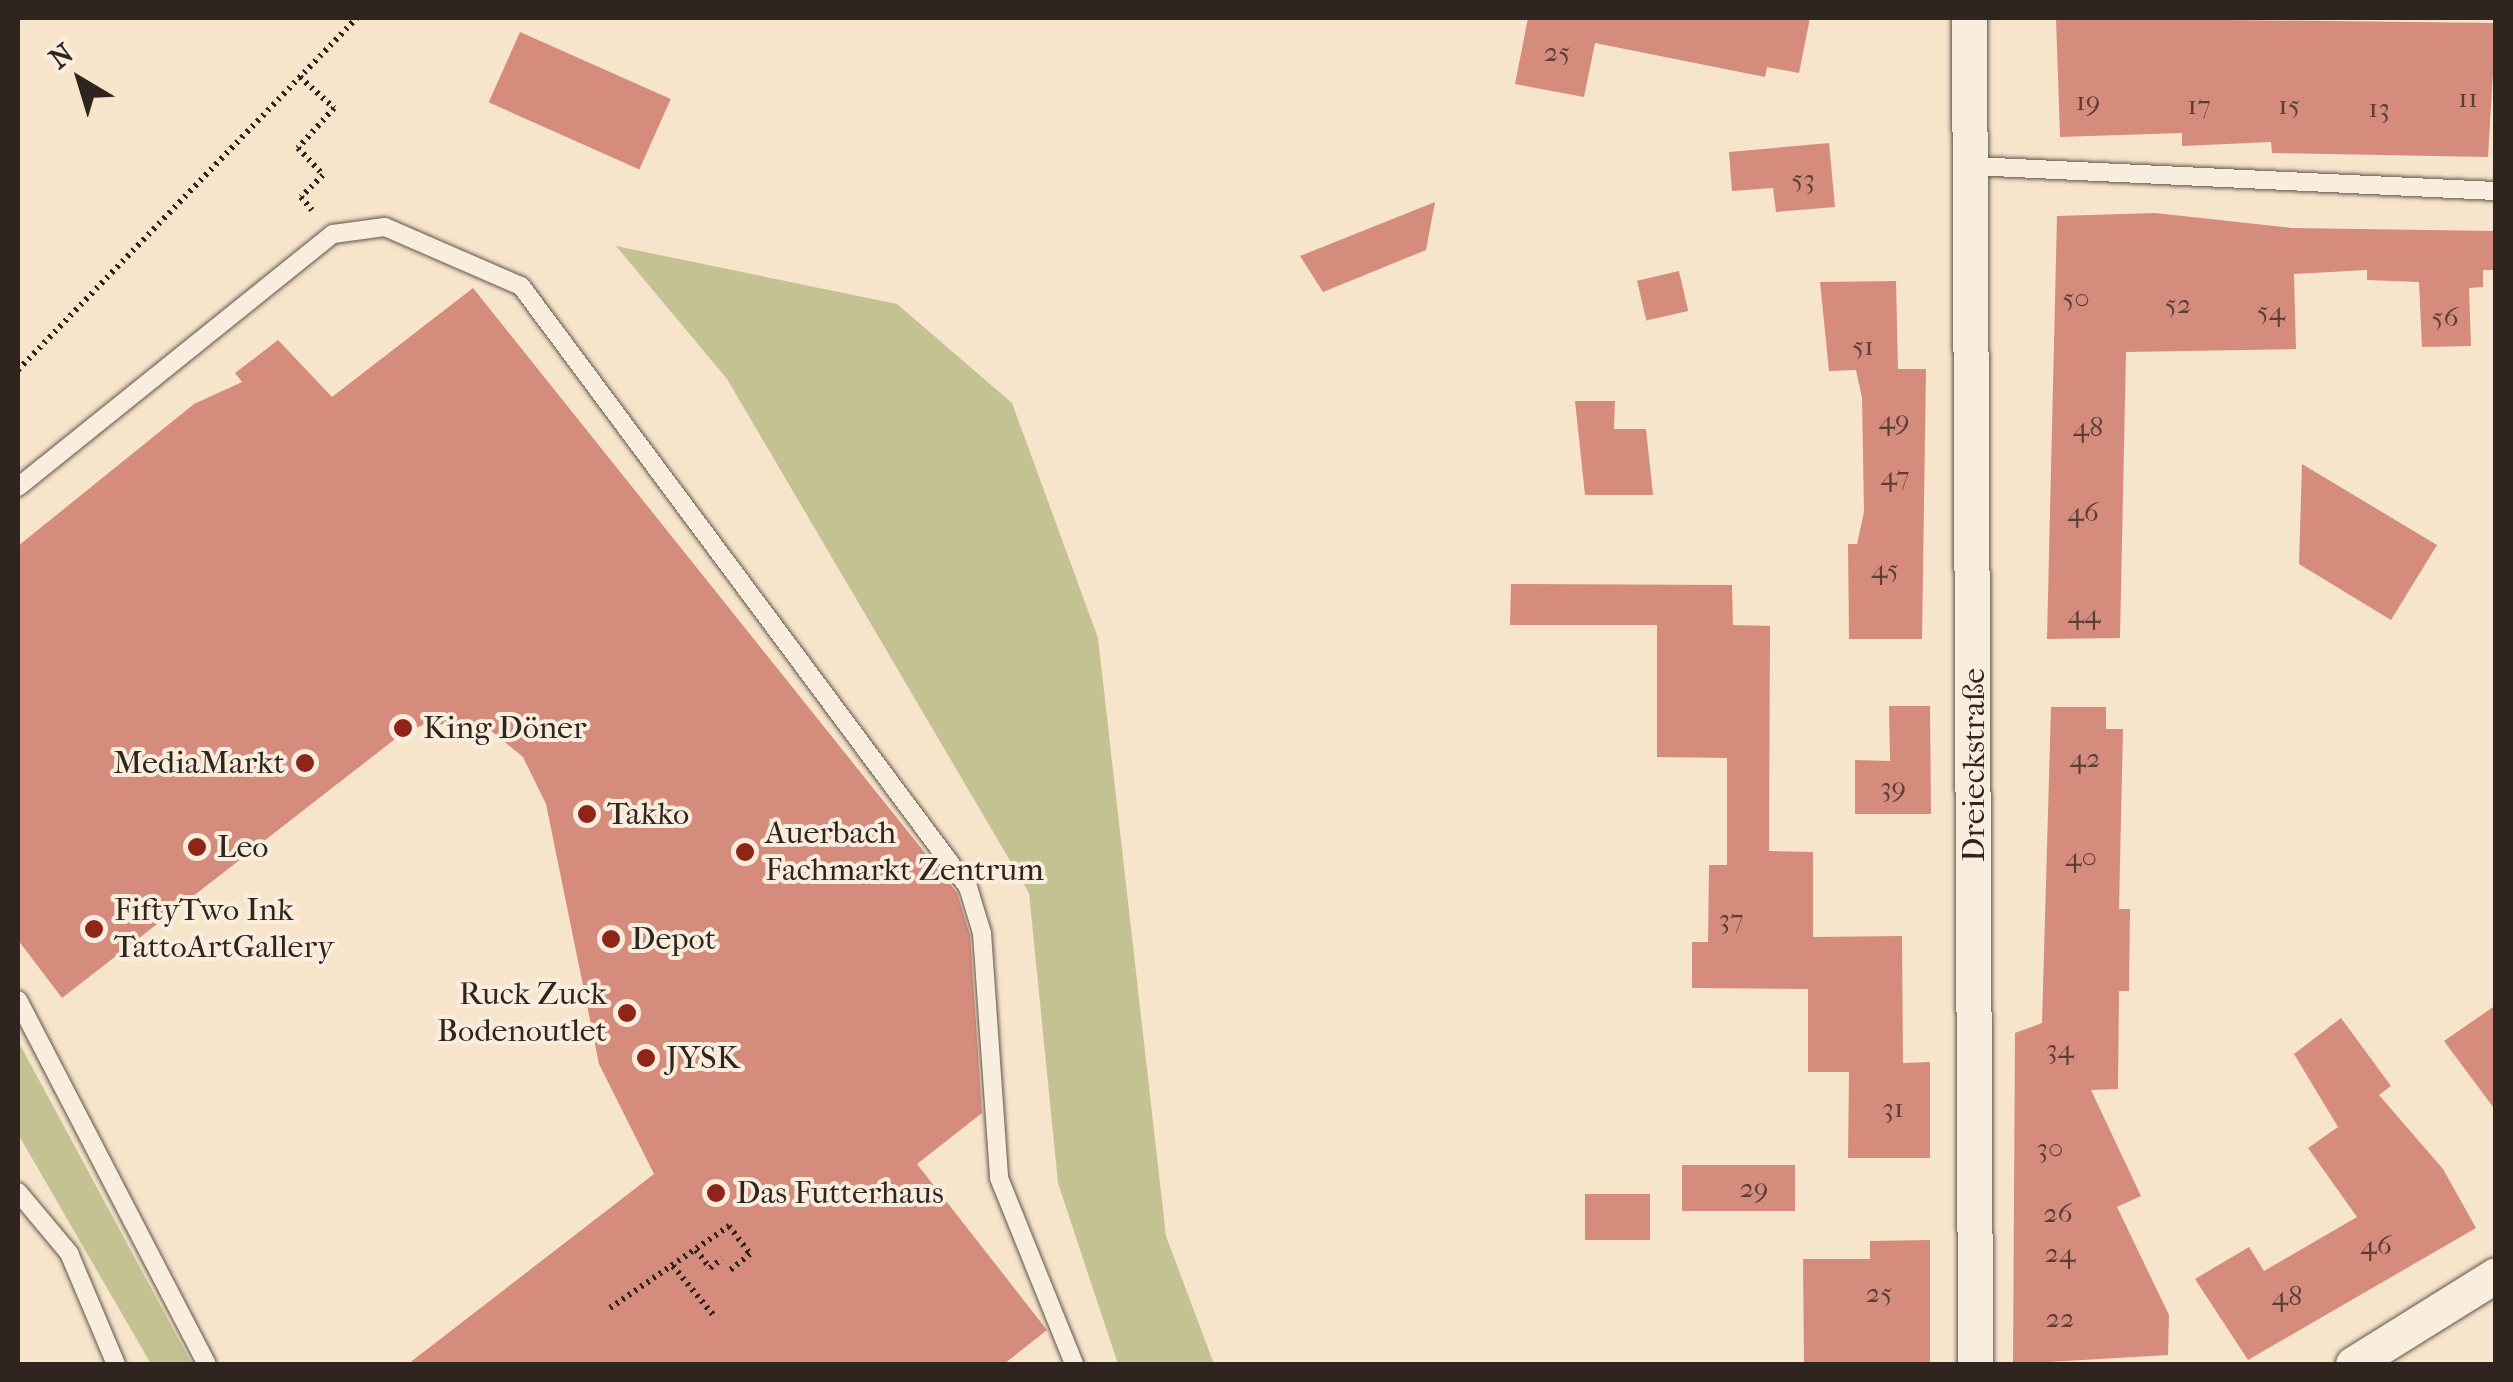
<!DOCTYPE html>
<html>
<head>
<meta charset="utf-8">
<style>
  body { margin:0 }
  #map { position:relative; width:2513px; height:1382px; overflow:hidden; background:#f6e5cb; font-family:"IM FELL French Canon",serif }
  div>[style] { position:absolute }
  .green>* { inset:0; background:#c4c292 }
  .building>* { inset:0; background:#d68c7d; transform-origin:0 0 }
  .path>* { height:6px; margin-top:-3px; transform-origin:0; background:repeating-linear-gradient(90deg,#30241f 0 2.5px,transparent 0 7.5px) }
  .roads { filter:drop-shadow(0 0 2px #62544a) drop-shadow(0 0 2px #62544a) }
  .service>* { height:18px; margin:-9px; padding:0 9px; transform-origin:9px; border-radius:9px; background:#f9eedd }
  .minor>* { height:35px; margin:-17.5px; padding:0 17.5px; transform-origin:17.5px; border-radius:17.5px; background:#f9eedd }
  .dots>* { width:28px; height:28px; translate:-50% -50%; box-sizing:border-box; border:5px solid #f9eedd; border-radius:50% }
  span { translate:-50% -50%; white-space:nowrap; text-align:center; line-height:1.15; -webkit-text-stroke:8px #f9eedd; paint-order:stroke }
  .number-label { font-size:28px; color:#5a3e36 }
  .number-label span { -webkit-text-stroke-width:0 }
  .poi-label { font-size:32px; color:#30241f }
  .left { translate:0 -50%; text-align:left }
  .right { translate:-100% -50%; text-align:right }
  .street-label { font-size:32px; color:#30241f }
  .frame { position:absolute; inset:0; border:20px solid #30241f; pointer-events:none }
  .north { position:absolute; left:30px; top:30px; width:100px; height:100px; -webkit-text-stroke:8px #f9eedd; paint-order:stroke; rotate:322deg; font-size:28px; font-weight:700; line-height:40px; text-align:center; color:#30241f }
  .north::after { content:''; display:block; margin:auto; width:35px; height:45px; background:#30241f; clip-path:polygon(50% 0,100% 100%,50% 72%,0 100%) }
</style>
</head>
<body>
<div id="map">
  <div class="green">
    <i style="clip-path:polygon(616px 246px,897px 304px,1012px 403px,1098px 638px,1166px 1236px,1214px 1364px,1118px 1364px,1058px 1183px,1029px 893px,727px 379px)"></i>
    <i style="clip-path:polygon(18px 1041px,192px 1364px,151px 1364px,18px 1134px)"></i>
  </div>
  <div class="building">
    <i style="clip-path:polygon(1528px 18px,1810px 18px,1799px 73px,1767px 67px,1765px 77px,1595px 43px,1584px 97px,1515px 84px)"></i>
    <i style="clip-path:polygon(2056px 18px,2496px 23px,2488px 157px,2272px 153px,2271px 142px,2182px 146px,2182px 133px,2060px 137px)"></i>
    <i style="left:520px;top:32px;width:165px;height:77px;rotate:24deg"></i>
    <i style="clip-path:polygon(1829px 143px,1835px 207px,1776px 212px,1773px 188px,1732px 191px,1729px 152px)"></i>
    <i style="clip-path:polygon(1435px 202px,1426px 250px,1323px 292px,1300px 256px)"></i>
    <i style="clip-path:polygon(2155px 213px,2292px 228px,2496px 231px,2496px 270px,2483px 270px,2483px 287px,2469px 288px,2471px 346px,2422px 347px,2419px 282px,2367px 280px,2367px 270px,2294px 274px,2296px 349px,2126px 352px,2120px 638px,2047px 639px,2057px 216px)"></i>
    <i style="left:1679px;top:271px;width:41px;height:43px;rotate:77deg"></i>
    <i style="clip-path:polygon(1896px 281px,1898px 369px,1926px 369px,1922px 639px,1849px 639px,1848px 544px,1857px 544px,1864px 512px,1862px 398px,1856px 370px,1829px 371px,1820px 282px)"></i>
    <i style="clip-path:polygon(473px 288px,957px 893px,970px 935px,982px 1113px,917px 1164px,1047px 1330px,1004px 1364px,408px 1364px,654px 1174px,599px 1064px,546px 804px,523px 757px,489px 729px,427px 723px,399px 736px,62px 998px,18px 940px,18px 546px,194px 404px,242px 382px,235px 373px,278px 340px,332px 397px)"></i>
    <i style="clip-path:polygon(1575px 401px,1615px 401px,1614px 429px,1646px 429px,1653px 495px,1585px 495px)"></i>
    <i style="clip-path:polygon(2302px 464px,2437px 545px,2391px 620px,2299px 564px)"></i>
    <i style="clip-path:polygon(1511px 584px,1732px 585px,1733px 625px,1770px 626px,1769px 851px,1813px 852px,1813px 937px,1902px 936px,1903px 1063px,1930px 1062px,1930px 1158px,1848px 1158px,1849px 1072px,1808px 1072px,1808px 989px,1692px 988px,1692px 942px,1708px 942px,1709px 865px,1727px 865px,1727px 758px,1657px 757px,1657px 625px,1510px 625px)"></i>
    <i style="clip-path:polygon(1889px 706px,1930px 706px,1931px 814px,1855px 814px,1855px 760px,1890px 761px)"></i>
    <i style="clip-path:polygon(2051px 707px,2106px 707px,2106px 729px,2123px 729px,2119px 909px,2130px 909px,2129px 991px,2119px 991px,2118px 1089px,2091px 1090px,2141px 1196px,2117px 1207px,2169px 1315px,2168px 1355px,2013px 1364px,2015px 1033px,2042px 1023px)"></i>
    <i style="clip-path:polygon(2496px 1005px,2496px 1111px,2444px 1041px)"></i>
    <i style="clip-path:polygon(2341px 1018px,2391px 1086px,2379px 1095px,2443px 1169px,2476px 1228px,2248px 1360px,2195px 1279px,2249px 1247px,2264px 1271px,2357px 1217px,2308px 1148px,2338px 1127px,2294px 1054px)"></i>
    <i style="left:1682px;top:1165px;width:113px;height:46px"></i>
    <i style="left:1585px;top:1194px;width:65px;height:46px"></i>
    <i style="clip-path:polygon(1930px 1240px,1930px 1364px,1804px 1364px,1803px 1259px,1870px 1259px,1870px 1241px)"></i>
  </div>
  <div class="path">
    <i style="left:300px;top:77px;width:46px;rotate:42.4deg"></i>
    <i style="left:334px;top:108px;width:54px;rotate:132deg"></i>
    <i style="left:298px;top:148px;width:37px;rotate:47deg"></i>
    <i style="left:323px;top:175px;width:31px;rotate:135deg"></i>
    <i style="left:301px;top:197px;width:17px;rotate:50deg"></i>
    <i style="left:18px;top:370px;width:489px;rotate:-46.1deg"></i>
    <i style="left:696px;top:1250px;width:23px;rotate:52deg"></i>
    <i style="left:710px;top:1268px;width:15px;rotate:-37deg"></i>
    <i style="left:673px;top:1266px;width:65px;rotate:50.6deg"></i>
    <i style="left:610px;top:1308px;width:145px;rotate:-34.6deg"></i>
    <i style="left:729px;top:1226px;width:35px;rotate:53deg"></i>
    <i style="left:750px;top:1254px;width:26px;rotate:141deg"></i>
  </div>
  <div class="roads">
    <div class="service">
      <i style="left:1973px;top:166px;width:524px;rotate:2.74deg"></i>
      <i style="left:18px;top:487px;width:404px;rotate:-38.8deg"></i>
      <i style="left:333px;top:234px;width:52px;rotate:-7.7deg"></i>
      <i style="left:385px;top:227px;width:148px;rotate:23.5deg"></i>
      <i style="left:521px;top:286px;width:749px;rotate:53.36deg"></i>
      <i style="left:968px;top:887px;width:48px;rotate:73.1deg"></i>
      <i style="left:982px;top:933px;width:246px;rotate:86deg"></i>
      <i style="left:999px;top:1178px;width:201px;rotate:68deg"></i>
      <i style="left:18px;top:1000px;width:410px;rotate:62.6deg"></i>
      <i style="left:18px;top:1192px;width:80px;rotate:50.1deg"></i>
      <i style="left:69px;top:1253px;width:121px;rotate:67.1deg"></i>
    </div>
    <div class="minor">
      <i style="left:1969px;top:18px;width:1346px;rotate:89.74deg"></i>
      <i style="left:2353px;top:1364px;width:168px;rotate:-31.9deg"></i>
    </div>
  </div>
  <div class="dots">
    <i style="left:403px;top:728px;background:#8f2418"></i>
    <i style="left:305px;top:763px;background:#8f2418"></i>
    <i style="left:587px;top:814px;background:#8f2418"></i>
    <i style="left:197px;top:847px;background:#8f2418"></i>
    <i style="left:745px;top:852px;background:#8f2418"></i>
    <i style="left:94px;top:929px;background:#8f2418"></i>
    <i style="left:611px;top:939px;background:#8f2418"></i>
    <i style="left:627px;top:1013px;background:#8f2418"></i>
    <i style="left:646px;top:1058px;background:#8f2418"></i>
    <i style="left:716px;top:1193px;background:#8f2418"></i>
  </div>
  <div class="number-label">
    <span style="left:1557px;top:52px">25</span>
    <span style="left:2468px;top:98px">11</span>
    <span style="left:2088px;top:101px">19</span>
    <span style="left:2199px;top:105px">17</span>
    <span style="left:2289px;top:105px">15</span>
    <span style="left:2379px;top:108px">13</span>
    <span style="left:1803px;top:179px">53</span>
    <span style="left:2076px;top:298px">50</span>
    <span style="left:2178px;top:304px">52</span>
    <span style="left:2271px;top:311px">54</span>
    <span style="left:2445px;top:317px">56</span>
    <span style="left:1863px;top:346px">51</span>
    <span style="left:1894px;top:420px">49</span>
    <span style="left:2088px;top:427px">48</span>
    <span style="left:1895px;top:476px">47</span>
    <span style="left:2083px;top:512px">46</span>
    <span style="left:1885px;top:569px">45</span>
    <span style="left:2084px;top:614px">44</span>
    <span style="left:2085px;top:758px">42</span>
    <span style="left:1893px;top:787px">39</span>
    <span style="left:2081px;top:857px">40</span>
    <span style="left:1731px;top:919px">37</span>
    <span style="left:2060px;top:1049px">34</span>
    <span style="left:1893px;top:1108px">31</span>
    <span style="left:2050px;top:1148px">30</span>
    <span style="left:1754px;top:1188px">29</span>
    <span style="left:2058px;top:1213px">26</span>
    <span style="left:2376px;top:1245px">46</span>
    <span style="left:2060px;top:1253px">24</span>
    <span style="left:1879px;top:1293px">25</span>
    <span style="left:2287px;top:1296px">48</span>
    <span style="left:2060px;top:1318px">22</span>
  </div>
  <div class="poi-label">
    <span class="left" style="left:423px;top:728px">King Döner</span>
    <span class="right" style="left:285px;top:763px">MediaMarkt</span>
    <span class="left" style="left:607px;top:814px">Takko</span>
    <span class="left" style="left:765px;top:852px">Auerbach<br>Fachmarkt Zentrum</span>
    <span class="left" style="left:217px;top:847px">Leo</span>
    <span class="left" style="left:114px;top:929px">FiftyTwo Ink<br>TattoArtGallery</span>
    <span class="left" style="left:631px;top:939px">Depot</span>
    <span class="right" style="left:607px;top:1013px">Ruck Zuck<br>Bodenoutlet</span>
    <span class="left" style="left:666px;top:1058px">JYSK</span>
    <span class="left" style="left:736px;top:1193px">Das Futterhaus</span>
  </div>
  <div class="street-label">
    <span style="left:1974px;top:765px;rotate:-90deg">Dreieckstraße</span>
  </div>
  <div class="frame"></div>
  <div class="north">N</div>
</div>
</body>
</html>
